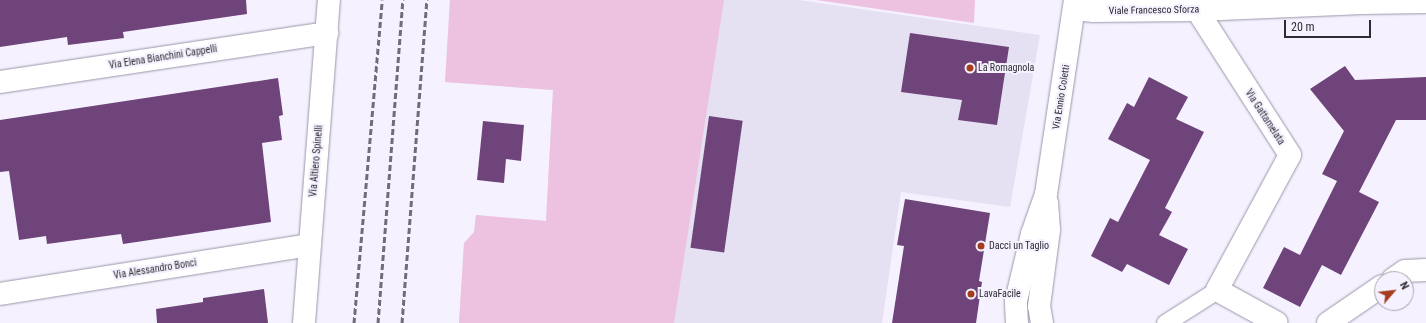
<!DOCTYPE html>
<html>
<head>
<meta charset="utf-8">
<style>
  body { margin:0 }
  #map { position:relative; width:1426px; height:323px; overflow:hidden; background:#f5f1fe; font-family:"Roboto Condensed",sans-serif }
  div>[style] { position:absolute }
  .built>* { inset:0; background:#e6e1f2 }
  .green>* { inset:0; background:#edc2e0 }
  .building>* { inset:0; background:#6e447a; transform-origin:0 0 }
  .roads { filter:drop-shadow(0 0 1px #9b96aa) drop-shadow(0 0 1px #9b96aa) }
  .lane>* { height:17px; margin:-8.5px; padding:0 8.5px; transform-origin:8.5px; border-radius:8.5px; background:#fff }
  .street>* { height:22px; margin:-11px; padding:0 11px; transform-origin:11px; border-radius:11px; background:#fff }
  .secondary>* { height:22px; margin:-11px; padding:0 11px; transform-origin:11px; border-radius:11px; background:#fff }
  .rail>* { height:3px; margin-top:-1.5px; transform-origin:0; background:repeating-linear-gradient(90deg,#706d77 0 6px,transparent 0 9px) }
  .dots>* { width:11px; height:11px; translate:-50% -50%; box-sizing:border-box; border:2px solid #f5f1fe; border-radius:50% }
  span { translate:-50% -50%; white-space:nowrap; text-align:center; line-height:1.15; -webkit-text-stroke:4px #f5f1fe; paint-order:stroke }
  .street-label { font-size:10px; color:#2d2b33 }
  .poi-label { font-size:10px; color:#2d2b33 }
  .left { translate:0 -50%; text-align:left }
  .north { position:absolute; left:1374px; top:271px; width:40px; height:40px; box-sizing:border-box; background:#f5f1fe; border:1px solid #a5a2ad; border-radius:50%; rotate:62deg; font-size:11px; font-weight:700; line-height:16px; text-align:center; color:#2d2b33 }
  .north::after { content:''; display:block; margin:auto; width:14px; height:18px; background:#a63e1e; clip-path:polygon(50% 0,100% 100%,50% 72%,0 100%) }
  .scale { position:absolute; left:1284px; top:20px; width:87px; height:18px; box-sizing:border-box; border:2px solid #2d2b33; border-top:0; padding-left:5px; font-size:12px; line-height:14px; white-space:nowrap; color:#2d2b33; -webkit-text-stroke:3px #f5f1fe; paint-order:stroke }
</style>
</head>
<body>
<div id="map">
  <div class="built">
    <i style="clip-path:polygon(450px 0,799px 0,1040px 35px,1010px 207px,901px 192px,882px 323px,459px 323px,464px 243px,474px 232px,476px 215px,546px 221px,553px 90px,445px 82px)"></i>
  </div>
  <div class="green">
    <i style="clip-path:polygon(450px 0,724px 0,674px 323px,459px 323px,464px 243px,474px 232px,476px 215px,546px 221px,553px 90px,445px 82px)"></i>
    <i style="clip-path:polygon(816px 0,975px 0,974px 23px)"></i>
  </div>
  <div class="building">
    <i style="clip-path:polygon(0 0,246px 0,247px 14px,123px 32px,124px 38px,68px 45px,67px 37px,0 47px)"></i>
    <i style="clip-path:polygon(910px 33px,1009px 47px,997px 125px,958px 120px,962px 100px,901px 92px)"></i>
    <i style="clip-path:polygon(1345px 66px,1355px 80px,1426px 77px,1426px 120px,1396px 120px,1359px 192px,1379px 202px,1341px 275px,1322px 265px,1300px 307px,1263px 288px,1284px 247px,1300px 255px,1337px 181px,1322px 174px,1344px 131px,1310px 89px)"></i>
    <i style="clip-path:polygon(1149px 77px,1188px 97px,1176px 119px,1204px 132px,1165px 208px,1172px 212px,1159px 235px,1188px 249px,1169px 285px,1127px 264px,1122px 272px,1091px 256px,1110px 218px,1118px 222px,1150px 160px,1108px 139px,1127px 103px,1134px 107px)"></i>
    <i style="clip-path:polygon(278px 78px,283px 115px,279px 116px,282px 140px,262px 143px,271px 222px,123px 244px,121px 234px,47px 244px,46px 236px,19px 240px,9px 171px,0 172px,0 120px)"></i>
    <i style="left:709px;top:116px;width:34px;height:133px;rotate:8deg"></i>
    <i style="clip-path:polygon(483px 121px,524px 125px,521px 161px,506px 159px,504px 183px,477px 180px)"></i>
    <i style="clip-path:polygon(905px 199px,990px 213px,979px 281px,982px 282px,976px 323px,892px 323px,904px 246px,897px 245px)"></i>
    <i style="clip-path:polygon(264px 289px,268px 323px,157px 323px,156px 309px,203px 302px,203px 298px)"></i>
  </div>
  <div class="roads">
    <div class="lane">
      <i style="left:1165px;top:323px;width:62px;rotate:-32.4deg"></i>
    </div>
    <div class="street">
      <i style="left:1074px;top:9px;width:20px;rotate:6deg"></i>
      <i style="left:1094px;top:11px;width:103px;rotate:-0.6deg"></i>
      <i style="left:1197px;top:10px;width:166px;rotate:-2.4deg"></i>
      <i style="left:1363px;top:3px;width:63px;rotate:-0.9deg"></i>
      <i style="left:1197px;top:10px;width:172px;rotate:57.3deg"></i>
      <i style="left:1290px;top:155px;width:153px;rotate:118.4deg"></i>
      <i style="left:1217px;top:290px;width:68px;rotate:28.8deg"></i>
      <i style="left:0;top:82px;width:331px;rotate:-8.5deg"></i>
      <i style="left:1393px;top:279px;width:14px;rotate:-34deg"></i>
      <i style="left:1405px;top:271px;width:21px;rotate:-3deg"></i>
      <i style="left:0;top:294px;width:313px;rotate:-9deg"></i>
      <i style="left:304px;top:323px;width:324px;rotate:-85.6deg"></i>
      <i style="left:1328px;top:323px;width:65px;rotate:-34.4deg"></i>
    </div>
    <div class="secondary">
      <i style="left:1017px;top:323px;width:22px;rotate:-93deg"></i>
      <i style="left:1016px;top:301px;width:69px;rotate:-76.6deg"></i>
      <i style="left:1032px;top:234px;width:42px;rotate:-70.7deg"></i>
      <i style="left:1046px;top:194px;width:196px;rotate:-81.5deg"></i>
      <i style="left:1042px;top:323px;width:17px;rotate:-100deg"></i>
      <i style="left:1039px;top:306px;width:77px;rotate:-82.5deg"></i>
      <i style="left:1049px;top:230px;width:27px;rotate:-94deg"></i>
    </div>
  </div>
  <div class="rail">
    <i style="left:354px;top:323px;width:324px;rotate:-85deg"></i>
    <i style="left:378px;top:323px;width:324px;rotate:-85.6deg"></i>
    <i style="left:402px;top:323px;width:324px;rotate:-85.6deg"></i>
  </div>
  <div class="dots">
    <i style="left:970px;top:68px;background:#a63e1e"></i>
    <i style="left:981px;top:246px;background:#a63e1e"></i>
    <i style="left:971px;top:294px;background:#a63e1e"></i>
  </div>
  <div class="street-label">
    <span style="left:1154px;top:10px;rotate:-1deg">Viale Francesco Sforza</span>
    <span style="left:163px;top:57px;rotate:-9deg">Via Elena Bianchini Cappelli</span>
    <span style="left:1061px;top:97px;rotate:-81deg">Via Ennio Coletti</span>
    <span style="left:1265px;top:117px;rotate:57deg">Via Gattamelata</span>
    <span style="left:316px;top:161px;rotate:-85deg">Via Altiero Spinelli</span>
    <span style="left:155px;top:269px;rotate:-9deg">Via Alessandro Bonci</span>
  </div>
  <div class="poi-label">
    <span class="left" style="left:978px;top:68px">La Romagnola</span>
    <span class="left" style="left:989px;top:246px">Dacci un Taglio</span>
    <span class="left" style="left:979px;top:294px">LavaFacile</span>
  </div>
  <div class="north">N</div>
  <div class="scale">20 m</div>
</div>
</body>
</html>
